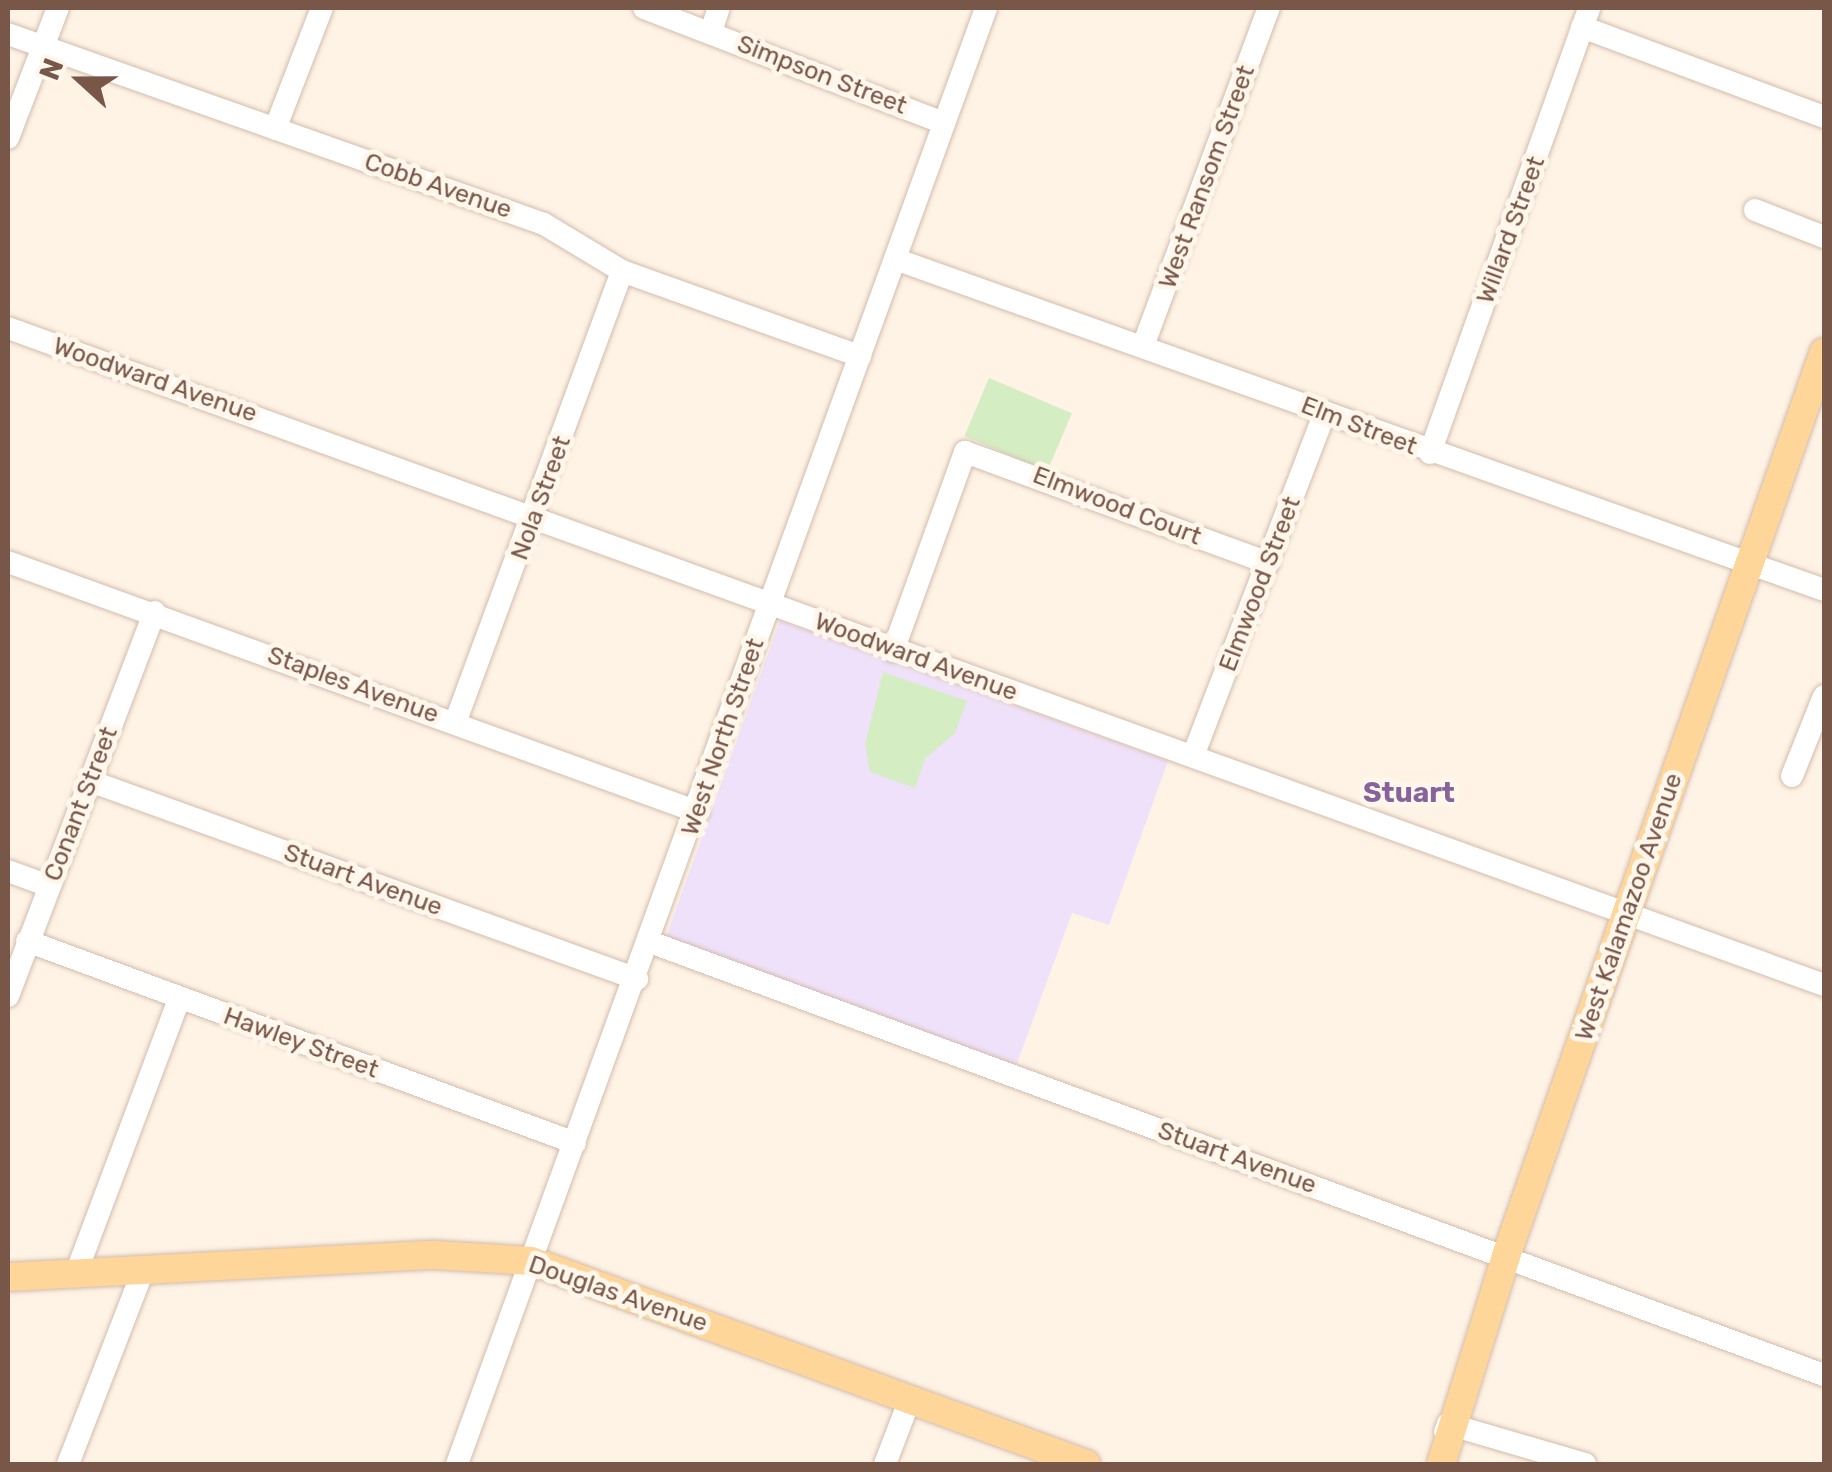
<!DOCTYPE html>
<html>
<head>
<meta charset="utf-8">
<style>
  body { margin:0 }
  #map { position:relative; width:1832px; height:1472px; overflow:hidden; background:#fef3e5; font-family:Rubik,sans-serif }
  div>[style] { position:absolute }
  .education>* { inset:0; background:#f0e1fa }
  .green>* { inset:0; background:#d5edc2; transform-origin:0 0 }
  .roads { filter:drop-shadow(0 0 2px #d3bcac) drop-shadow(0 0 2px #d3bcac) }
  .minor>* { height:22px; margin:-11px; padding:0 11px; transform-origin:11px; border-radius:11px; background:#fff }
  .major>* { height:28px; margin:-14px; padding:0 14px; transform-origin:14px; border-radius:14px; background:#ffd69a }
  span { translate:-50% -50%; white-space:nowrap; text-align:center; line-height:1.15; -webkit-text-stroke:10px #fff7ec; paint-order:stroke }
  .street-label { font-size:25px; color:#795748 }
  .neighbourhood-label { font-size:28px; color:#87639c; font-weight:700 }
  .frame { position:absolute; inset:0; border:10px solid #795748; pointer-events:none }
  .north { position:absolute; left:30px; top:30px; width:100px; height:100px; -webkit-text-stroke:8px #fff7ec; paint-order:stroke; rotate:291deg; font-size:28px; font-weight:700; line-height:40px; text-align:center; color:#795748 }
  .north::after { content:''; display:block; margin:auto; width:35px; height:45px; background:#795748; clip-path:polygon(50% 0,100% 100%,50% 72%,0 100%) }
</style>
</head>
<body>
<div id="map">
  <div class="education">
    <i style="clip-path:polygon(780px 621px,1168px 761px,1109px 925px,1072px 913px,1015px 1069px,666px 937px)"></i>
  </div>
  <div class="green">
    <i style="left:989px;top:378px;width:90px;height:63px;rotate:23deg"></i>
    <i style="clip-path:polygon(883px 672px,967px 701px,955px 733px,925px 759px,915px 788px,870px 772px,865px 744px)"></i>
  </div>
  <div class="roads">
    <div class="minor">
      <i style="left:644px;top:8px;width:321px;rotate:21deg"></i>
      <i style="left:1582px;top:27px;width:258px;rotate:20.4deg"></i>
      <i style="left:711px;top:32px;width:25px;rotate:-72deg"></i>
      <i style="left:8px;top:34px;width:569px;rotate:19.52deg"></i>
      <i style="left:544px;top:224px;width:91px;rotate:31.1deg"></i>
      <i style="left:622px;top:271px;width:253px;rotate:19.7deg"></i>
      <i style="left:275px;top:129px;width:130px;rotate:-68.8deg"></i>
      <i style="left:8px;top:138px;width:139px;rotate:-69deg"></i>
      <i style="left:1755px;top:210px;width:74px;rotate:21.4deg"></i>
      <i style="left:895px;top:259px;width:986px;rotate:19.61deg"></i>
      <i style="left:8px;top:328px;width:1931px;rotate:19.89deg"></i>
      <i style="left:1143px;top:346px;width:361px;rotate:-69.6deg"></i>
      <i style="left:1430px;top:453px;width:473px;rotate:-70.3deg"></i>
      <i style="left:8px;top:562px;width:734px;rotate:19.92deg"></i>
      <i style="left:893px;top:651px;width:212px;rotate:-70.1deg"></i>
      <i style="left:965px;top:452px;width:323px;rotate:20.1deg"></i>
      <i style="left:455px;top:723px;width:482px;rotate:-69.7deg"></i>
      <i style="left:1193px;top:756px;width:368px;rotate:-69deg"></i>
      <i style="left:1792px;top:776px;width:86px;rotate:-68.2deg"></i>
      <i style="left:90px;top:781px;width:582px;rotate:19.9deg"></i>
      <i style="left:8px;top:871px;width:44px;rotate:20.1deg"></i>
      <i style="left:27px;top:941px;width:584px;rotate:20.23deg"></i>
      <i style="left:650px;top:942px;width:1251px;rotate:20.25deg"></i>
      <i style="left:8px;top:996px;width:411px;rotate:-69.1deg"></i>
      <i style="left:75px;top:1276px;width:296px;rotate:-69.4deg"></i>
      <i style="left:1445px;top:1432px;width:9px;rotate:-69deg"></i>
      <i style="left:1448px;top:1424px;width:143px;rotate:16.3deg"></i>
      <i style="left:68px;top:1464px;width:205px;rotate:-68.8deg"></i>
      <i style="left:457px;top:1464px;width:1549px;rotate:-70.03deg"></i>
      <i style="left:885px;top:1464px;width:70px;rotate:-69deg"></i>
    </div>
    <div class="major">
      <i style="left:8px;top:1277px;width:427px;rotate:-3deg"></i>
      <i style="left:434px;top:1255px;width:97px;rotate:3.5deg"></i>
      <i style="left:531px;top:1261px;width:591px;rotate:20.09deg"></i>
      <i style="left:1441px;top:1464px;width:218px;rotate:-72.6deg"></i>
      <i style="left:1506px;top:1256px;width:958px;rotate:-70.62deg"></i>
    </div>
  </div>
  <div class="street-label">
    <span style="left:822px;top:75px;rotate:21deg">Simpson Street</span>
    <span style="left:1207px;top:177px;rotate:-70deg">West Ransom Street</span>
    <span style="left:438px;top:186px;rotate:19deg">Cobb Avenue</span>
    <span style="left:1511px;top:230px;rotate:-70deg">Willard Street</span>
    <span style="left:155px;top:380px;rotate:19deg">Woodward Avenue</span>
    <span style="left:1359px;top:426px;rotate:21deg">Elm Street</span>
    <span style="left:541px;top:498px;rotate:-70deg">Nola Street</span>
    <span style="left:1117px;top:506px;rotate:21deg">Elmwood Court</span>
    <span style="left:1260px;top:584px;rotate:-69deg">Elmwood Street</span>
    <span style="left:916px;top:657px;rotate:20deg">Woodward Avenue</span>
    <span style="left:353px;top:685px;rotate:20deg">Staples Avenue</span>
    <span style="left:723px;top:737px;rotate:-71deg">West North Street</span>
    <span style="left:81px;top:804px;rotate:-69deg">Conant Street</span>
    <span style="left:363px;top:880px;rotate:20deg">Stuart Avenue</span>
    <span style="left:1629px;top:907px;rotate:-71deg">West Kalamazoo Avenue</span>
    <span style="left:301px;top:1043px;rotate:20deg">Hawley Street</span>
    <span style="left:1237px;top:1158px;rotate:20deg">Stuart Avenue</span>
    <span style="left:618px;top:1294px;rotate:19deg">Douglas Avenue</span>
  </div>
  <div class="neighbourhood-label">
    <span style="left:1409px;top:793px">Stuart</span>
  </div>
  <div class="frame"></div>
  <div class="north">N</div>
</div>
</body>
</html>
